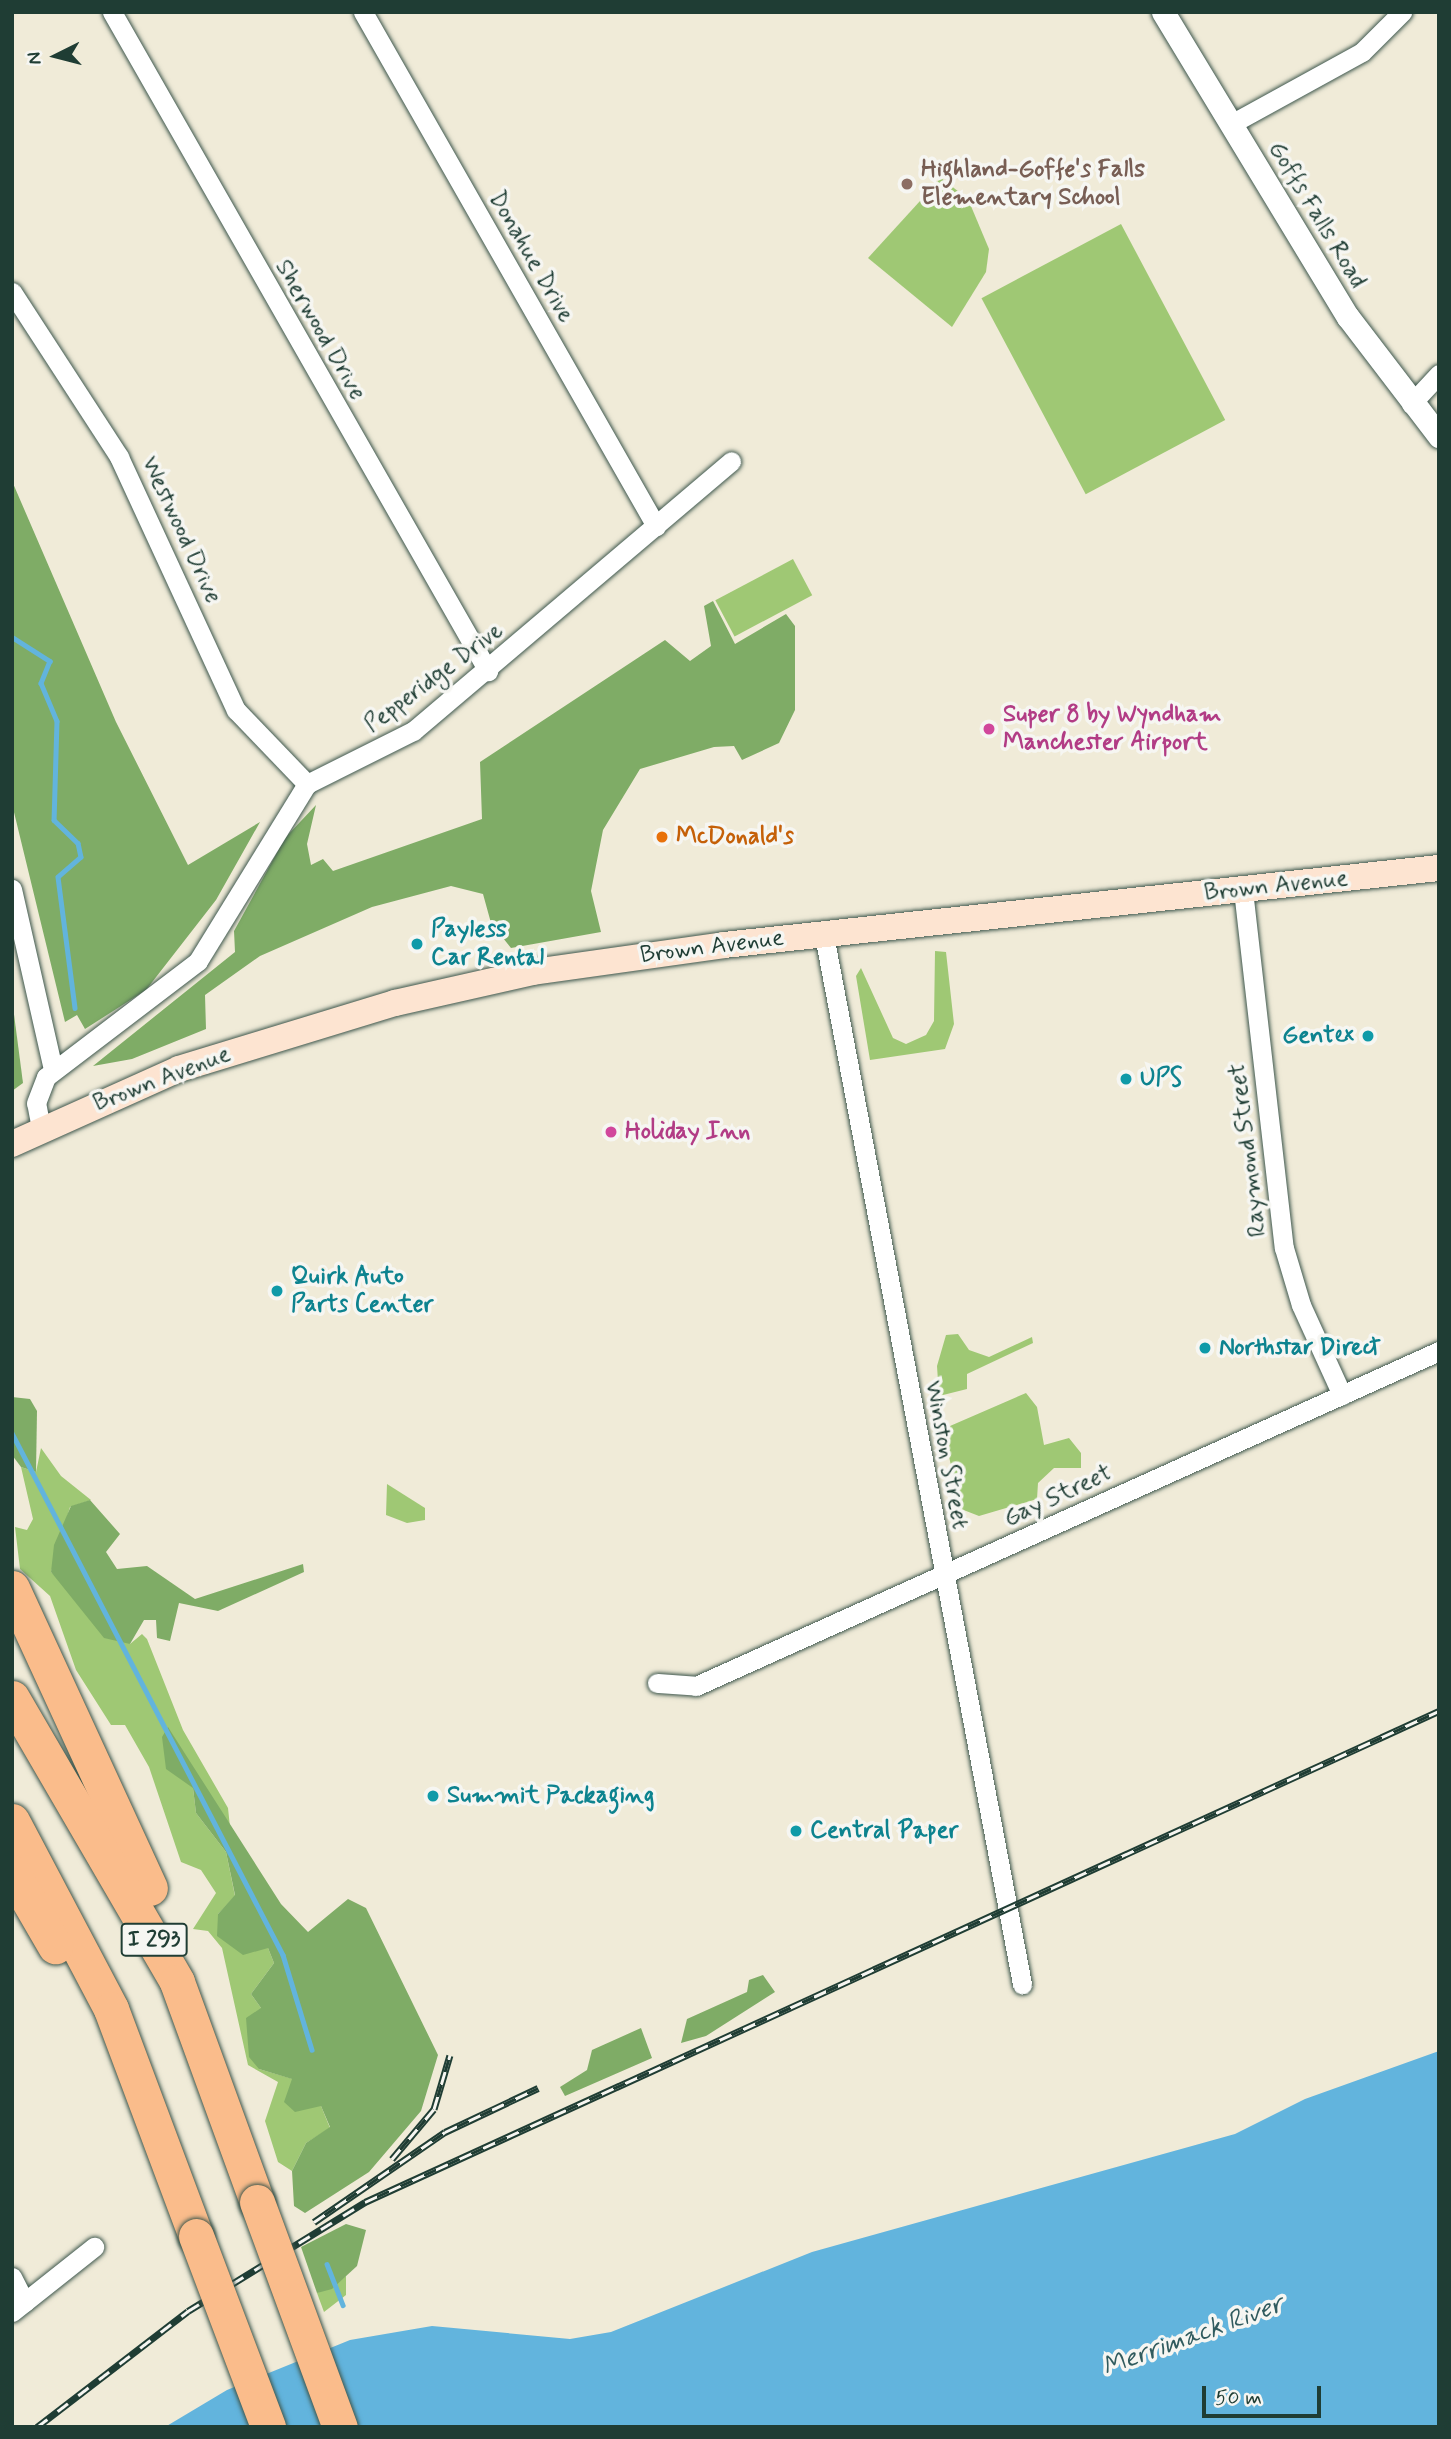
<!DOCTYPE html>
<html>
<head>
<meta charset="utf-8">
<style>
  body { margin:0 }
  #map { position:relative; width:1451px; height:2439px; overflow:hidden; background:#f0ebd8; font-family:Mynerve,sans-serif }
  div>[style] { position:absolute }
  .green>* { inset:0; background:#9fc874; transform-origin:0 0 }
  .forest>* { inset:0; background:#7fac66 }
  .water>* { inset:0; background:#62b4dd }
  .stream>* { height:4.5px; margin:-2.25px; padding:0 2.25px; transform-origin:2.25px; border-radius:2.25px; background:#62b4dd }
  .roads { filter:drop-shadow(0 0 2px #3e574d) drop-shadow(0 0 2px #3e574d) }
  .minor>* { height:19px; margin:-9.5px; padding:0 9.5px; transform-origin:9.5px; border-radius:9.5px; background:#fff }
  .tertiary>* { height:23px; margin:-11.5px; padding:0 11.5px; transform-origin:11.5px; border-radius:11.5px; background:#fff }
  .secondary>* { height:26px; margin:-13px; padding:0 13px; transform-origin:13px; border-radius:13px; background:#fde4d1 }
  .motorway>* { height:35px; margin:-17.5px; padding:0 17.5px; transform-origin:17.5px; border-radius:17.5px; background:#fabc8b }
  .rail>* { height:7px; margin-top:-3.5px; transform-origin:0; background:repeating-linear-gradient(90deg,#f6f6f2 0 13px,#1f3d34 0 26px); box-sizing:border-box; border-block:2px solid #1f3d34 }
  .bridges { filter:drop-shadow(0 0 2px #3e574d) drop-shadow(0 0 2px #3e574d) }
  .motorway-bridge>* { height:35px; margin:-17.5px; padding:0 17.5px; transform-origin:17.5px; border-radius:17.5px; background:#fabc8b }
  .dots>* { width:19px; height:19px; translate:-50% -50%; box-sizing:border-box; border:4px solid #f6f6f2; border-radius:50% }
  span { translate:-50% -50%; white-space:nowrap; text-align:center; line-height:1.15; -webkit-text-stroke:7px #f6f6f2; paint-order:stroke }
  .shield-label span { padding:2px 5px; background:#f6f6f2; border:2px solid; border-radius:5px; -webkit-text-stroke-width:0 }
  .shield-label { font-size:23px; color:#1f3d34; font-weight:700 }
  .education-label { font-size:24px; color:#785e54; font-weight:700 }
  .left { translate:0 -50%; text-align:left }
  .street-label { font-size:24px; color:#1f3d34 }
  .hotel-label { font-size:24px; color:#b23c85; font-weight:700 }
  .food-label { font-size:24px; color:#c56008; font-weight:700 }
  .culture-label { font-size:24px; color:#0d838f; font-weight:700 }
  .right { translate:-100% -50%; text-align:right }
  .water-label { font-size:26px; color:#305b5e; font-style:italic }
  .frame { position:absolute; inset:0; border:14px solid #1f3d34; pointer-events:none }
  .north { position:absolute; left:21px; top:21px; width:70px; height:70px; -webkit-text-stroke:5px #f6f6f2; paint-order:stroke; rotate:264deg; font-size:19px; font-weight:700; line-height:28px; text-align:center; color:#1f3d34 }
  .north::after { content:''; display:block; margin:auto; width:24px; height:32px; background:#1f3d34; clip-path:polygon(50% 0,100% 100%,50% 72%,0 100%) }
  .scale { position:absolute; left:1202px; top:2386px; width:119px; height:32px; box-sizing:border-box; border:4px solid #1f3d34; border-top:0; padding-left:9px; font-size:21px; line-height:24px; white-space:nowrap; color:#1f3d34; -webkit-text-stroke:5px #f6f6f2; paint-order:stroke }
</style>
</head>
<body>
<div id="map">
  <div class="green">
    <i style="clip-path:polygon(941px 178px,968px 199px,989px 249px,986px 272px,952px 327px,868px 258px)"></i>
    <i style="left:1121px;top:224px;width:222px;height:158px;rotate:62deg"></i>
    <i style="left:793px;top:559px;width:41px;height:88px;rotate:62deg"></i>
    <i style="clip-path:polygon(935px 951px,946px 952px,954px 1024px,945px 1049px,870px 1060px,856px 976px,861px 968px,893px 1038px,906px 1044px,926px 1035px,934px 1021px)"></i>
    <i style="clip-path:polygon(958px 1334px,969px 1350px,989px 1357px,1032px 1337px,1033px 1343px,967px 1374px,967px 1389px,939px 1396px,937px 1366px,946px 1335px)"></i>
    <i style="clip-path:polygon(1026px 1393px,1037px 1407px,1044px 1445px,1069px 1438px,1081px 1453px,1081px 1468px,1054px 1468px,1038px 1483px,1037px 1499px,979px 1516px,961px 1509px,947px 1448px,950px 1426px)"></i>
    <i style="clip-path:polygon(41px 1448px,61px 1476px,91px 1500px,70px 1507px,51px 1572px,130px 1644px,142px 1634px,147px 1639px,183px 1730px,228px 1808px,230px 1827px,209px 1796px,193px 1788px,196px 1813px,226px 1852px,235px 1896px,218px 1914px,268px 1948px,274px 1963px,251px 1994px,261px 2008px,259px 2069px,293px 2079px,321px 2106px,330px 2128px,306px 2143px,292px 2171px,278px 2162px,265px 2121px,278px 2082px,248px 2065px,222px 1948px,208px 1931px,193px 1929px,216px 1893px,201px 1870px,181px 1862px,149px 1767px,125px 1725px,111px 1725px,76px 1670px,50px 1596px,20px 1569px,15px 1527px,27px 1530px,33px 1519px,21px 1467px,36px 1472px)"></i>
    <i style="clip-path:polygon(387px 1484px,425px 1508px,425px 1520px,407px 1523px,386px 1515px)"></i>
    <i style="clip-path:polygon(346px 2276px,346px 2295px,324px 2312px,317px 2293px)"></i>
  </div>
  <div class="forest">
    <i style="clip-path:polygon(12px 481px,116px 722px,188px 865px,260px 822px,216px 900px,146px 990px,85px 1029px,77px 1015px,65px 1022px,12px 804px)"></i>
    <i style="clip-path:polygon(713px 601px,735px 644px,786px 614px,795px 626px,795px 710px,779px 743px,742px 760px,734px 746px,714px 747px,640px 769px,603px 830px,591px 891px,601px 932px,511px 948px,491px 923px,483px 894px,451px 886px,372px 907px,260px 956px,205px 995px,206px 1029px,132px 1059px,93px 1066px,235px 952px,234px 931px,285px 838px,316px 805px,307px 844px,311px 865px,323px 859px,333px 871px,482px 819px,480px 762px,665px 640px,690px 661px,711px 646px,704px 606px)"></i>
    <i style="clip-path:polygon(12px 999px,23px 1083px,12px 1091px)"></i>
    <i style="clip-path:polygon(12px 1397px,30px 1399px,37px 1411px,36px 1472px,21px 1467px,12px 1455px)"></i>
    <i style="clip-path:polygon(90px 1500px,120px 1534px,106px 1552px,117px 1569px,147px 1566px,195px 1599px,303px 1564px,304px 1572px,218px 1611px,179px 1603px,170px 1641px,157px 1638px,156px 1620px,144px 1620px,130px 1644px,104px 1638px,51px 1572px,54px 1545px,71px 1506px)"></i>
    <i style="clip-path:polygon(168px 1727px,281px 1904px,308px 1932px,348px 1899px,366px 1908px,438px 2055px,421px 2111px,369px 2172px,305px 2213px,294px 2206px,292px 2171px,306px 2143px,330px 2127px,321px 2106px,295px 2112px,284px 2102px,292px 2079px,259px 2069px,249px 2057px,246px 2018px,261px 2008px,251px 1994px,274px 1963px,268px 1948px,243px 1955px,217px 1936px,218px 1914px,235px 1895px,226px 1852px,196px 1813px,193px 1788px,166px 1769px,162px 1737px)"></i>
    <i style="clip-path:polygon(763px 1975px,775px 1992px,706px 2036px,681px 2043px,687px 2019px,747px 1992px,749px 1980px)"></i>
    <i style="clip-path:polygon(641px 2028px,652px 2058px,565px 2096px,560px 2087px,587px 2070px,592px 2050px)"></i>
    <i style="clip-path:polygon(346px 2224px,366px 2230px,357px 2266px,332px 2289px,317px 2293px,301px 2247px)"></i>
  </div>
  <div class="water">
    <i style="clip-path:polygon(1439px 2051px,1439px 2427px,165px 2427px,227px 2390px,350px 2340px,432px 2326px,570px 2339px,611px 2332px,812px 2252px,1235px 2134px,1305px 2099px)"></i>
  </div>
  <div class="stream">
    <i style="left:12px;top:637px;width:45px;rotate:32.3deg"></i>
    <i style="left:50px;top:661px;width:24px;rotate:112deg"></i>
    <i style="left:41px;top:683px;width:41px;rotate:67.2deg"></i>
    <i style="left:57px;top:721px;width:99px;rotate:91.7deg"></i>
    <i style="left:54px;top:820px;width:33px;rotate:44deg"></i>
    <i style="left:78px;top:843px;width:14px;rotate:78deg"></i>
    <i style="left:81px;top:857px;width:30px;rotate:139deg"></i>
    <i style="left:58px;top:877px;width:132px;rotate:82.6deg"></i>
    <i style="left:12px;top:1433px;width:588px;rotate:62.56deg"></i>
    <i style="left:283px;top:1955px;width:99px;rotate:73deg"></i>
    <i style="left:327px;top:2264px;width:44px;rotate:68.7deg"></i>
  </div>
  <div class="roads">
    <div class="minor">
      <i style="left:112px;top:12px;width:759px;rotate:60.29deg"></i>
      <i style="left:363px;top:12px;width:592px;rotate:60.32deg"></i>
      <i style="left:1231px;top:124px;width:149px;rotate:-28.8deg"></i>
      <i style="left:1362px;top:52px;width:57px;rotate:-45deg"></i>
      <i style="left:12px;top:292px;width:197px;rotate:57deg"></i>
      <i style="left:119px;top:457px;width:279px;rotate:65.2deg"></i>
      <i style="left:236px;top:710px;width:103px;rotate:46.2deg"></i>
      <i style="left:1411px;top:404px;width:41px;rotate:-47deg"></i>
      <i style="left:12px;top:889px;width:185px;rotate:77.2deg"></i>
      <i style="left:1243px;top:890px;width:360px;rotate:83.5deg"></i>
      <i style="left:1284px;top:1248px;width:59px;rotate:73.4deg"></i>
      <i style="left:1301px;top:1305px;width:99px;rotate:65.5deg"></i>
      <i style="left:824px;top:935px;width:1068px;rotate:79.31deg"></i>
      <i style="left:41px;top:1128px;width:25px;rotate:-101deg"></i>
      <i style="left:36px;top:1103px;width:28px;rotate:-69deg"></i>
      <i style="left:46px;top:1077px;width:191px;rotate:-37.3deg"></i>
      <i style="left:198px;top:961px;width:208px;rotate:-58.4deg"></i>
      <i style="left:307px;top:784px;width:119px;rotate:-26.6deg"></i>
      <i style="left:413px;top:731px;width:417px;rotate:-40.3deg"></i>
      <i style="left:657px;top:1683px;width:39px;rotate:4deg"></i>
      <i style="left:696px;top:1686px;width:815px;rotate:-24.27deg"></i>
      <i style="left:12px;top:2277px;width:28px;rotate:63deg"></i>
      <i style="left:12px;top:2312px;width:105px;rotate:-38.4deg"></i>
    </div>
    <div class="tertiary">
      <i style="left:1163px;top:12px;width:357px;rotate:58.8deg"></i>
      <i style="left:1348px;top:317px;width:150px;rotate:52.6deg"></i>
    </div>
    <div class="secondary">
      <i style="left:12px;top:1144px;width:183px;rotate:-24.2deg"></i>
      <i style="left:179px;top:1069px;width:226px;rotate:-17deg"></i>
      <i style="left:395px;top:1003px;width:141px;rotate:-12.7deg"></i>
      <i style="left:533px;top:972px;width:193px;rotate:-8deg"></i>
      <i style="left:724px;top:945px;width:719px;rotate:-6.15deg"></i>
    </div>
    <div class="motorway">
      <i style="left:12px;top:1588px;width:330px;rotate:65.3deg"></i>
      <i style="left:12px;top:1698px;width:328px;rotate:59.8deg"></i>
      <i style="left:177px;top:1982px;width:234px;rotate:70deg"></i>
      <i style="left:12px;top:1821px;width:212px;rotate:62.2deg"></i>
      <i style="left:111px;top:2009px;width:242px;rotate:69.5deg"></i>
      <i style="left:12px;top:1872px;width:86px;rotate:59.8deg"></i>
    </div>
  </div>
  <div class="rail">
    <i style="left:392px;top:2159px;width:65px;rotate:-50deg"></i>
    <i style="left:434px;top:2109px;width:56px;rotate:-73.5deg"></i>
    <i style="left:314px;top:2222px;width:159px;rotate:-34.5deg"></i>
    <i style="left:445px;top:2132px;width:103px;rotate:-25.3deg"></i>
    <i style="left:37px;top:2427px;width:190px;rotate:-37.5deg"></i>
    <i style="left:188px;top:2311px;width:208px;rotate:-31.6deg"></i>
    <i style="left:365px;top:2202px;width:1181px;rotate:-24.57deg"></i>
  </div>
  <div class="bridges">
    <div class="motorway-bridge">
      <i style="left:257px;top:2202px;width:240px;rotate:69.8deg"></i>
      <i style="left:196px;top:2236px;width:204px;rotate:69.3deg"></i>
    </div>
  </div>
  <div class="dots">
    <i style="left:907px;top:184px;background:#8d6e63"></i>
    <i style="left:989px;top:729px;background:#d1479c"></i>
    <i style="left:662px;top:837px;background:#e8710a"></i>
    <i style="left:417px;top:944px;background:#0f9aa8"></i>
    <i style="left:1368px;top:1036px;background:#0f9aa8"></i>
    <i style="left:1126px;top:1079px;background:#0f9aa8"></i>
    <i style="left:611px;top:1132px;background:#d1479c"></i>
    <i style="left:277px;top:1291px;background:#0f9aa8"></i>
    <i style="left:1205px;top:1348px;background:#0f9aa8"></i>
    <i style="left:433px;top:1796px;background:#0f9aa8"></i>
    <i style="left:796px;top:1831px;background:#0f9aa8"></i>
  </div>
  <div class="shield-label">
    <span style="left:154px;top:1940px">I 293</span>
  </div>
  <div class="education-label">
    <span class="left" style="left:921px;top:184px">Highland-Goffe's Falls<br>Elementary School</span>
  </div>
  <div class="street-label">
    <span style="left:1317px;top:215px;rotate:59deg">Goffs Falls Road</span>
    <span style="left:531px;top:257px;rotate:60deg">Donahue Drive</span>
    <span style="left:320px;top:330px;rotate:60deg">Sherwood Drive</span>
    <span style="left:181px;top:530px;rotate:65deg">Westwood Drive</span>
    <span style="left:434px;top:678px;rotate:-37deg">Pepperidge Drive</span>
    <span style="left:1276px;top:886px;rotate:-6deg">Brown Avenue</span>
    <span style="left:712px;top:947px;rotate:-7deg">Brown Avenue</span>
    <span style="left:162px;top:1079px;rotate:-21deg">Brown Avenue</span>
    <span style="left:1248px;top:1150px;rotate:-97deg">Raymond Street</span>
    <span style="left:946px;top:1455px;rotate:79deg">Winston Street</span>
    <span style="left:1058px;top:1496px;rotate:-25deg">Gay Street</span>
  </div>
  <div class="hotel-label">
    <span class="left" style="left:1003px;top:729px">Super 8 by Wyndham<br>Manchester Airport</span>
    <span class="left" style="left:625px;top:1132px">Holiday Inn</span>
  </div>
  <div class="food-label">
    <span class="left" style="left:676px;top:837px">McDonald's</span>
  </div>
  <div class="culture-label">
    <span class="left" style="left:431px;top:944px">Payless<br>Car Rental</span>
    <span class="right" style="left:1354px;top:1036px">Gentex</span>
    <span class="left" style="left:1140px;top:1079px">UPS</span>
    <span class="left" style="left:291px;top:1291px">Quirk Auto<br>Parts Center</span>
    <span class="left" style="left:1219px;top:1348px">Northstar Direct</span>
    <span class="left" style="left:447px;top:1796px">Summit Packaging</span>
    <span class="left" style="left:810px;top:1831px">Central Paper</span>
  </div>
  <div class="water-label">
    <span style="left:1193px;top:2337px;rotate:-20deg">Merrimack River</span>
  </div>
  <div class="frame"></div>
  <div class="north">N</div>
  <div class="scale">50 m</div>
</div>
</body>
</html>
